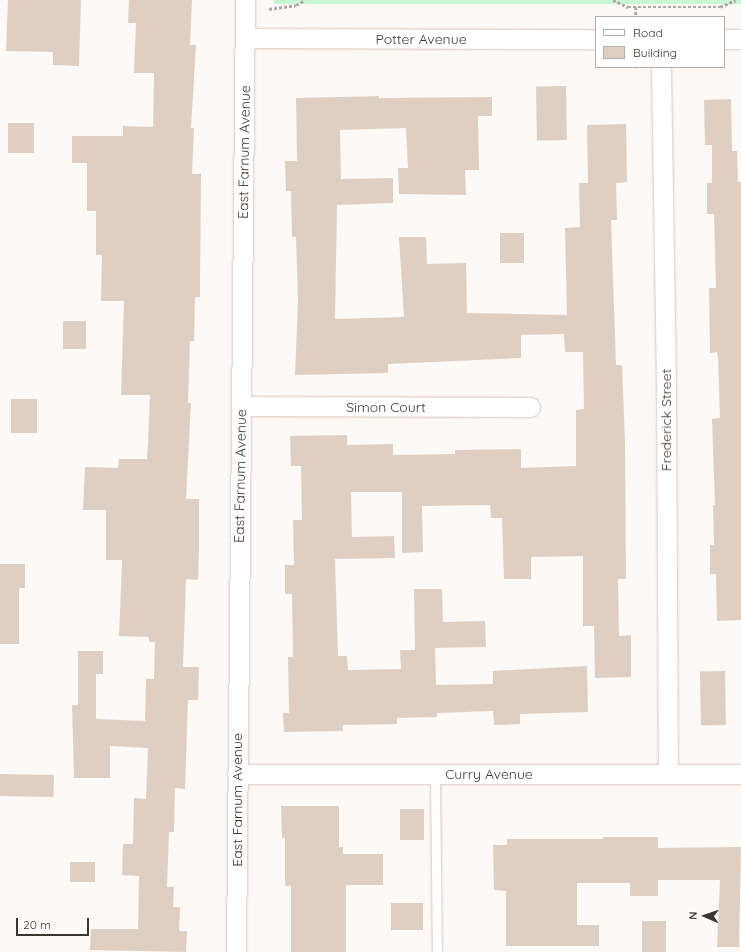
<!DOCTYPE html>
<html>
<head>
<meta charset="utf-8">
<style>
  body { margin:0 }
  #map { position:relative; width:741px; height:952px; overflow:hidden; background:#fdf9f7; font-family:Quicksand,sans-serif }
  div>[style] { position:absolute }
  .green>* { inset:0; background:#c9f6d3; transform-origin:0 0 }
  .building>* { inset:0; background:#dfcfc3; transform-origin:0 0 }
  .path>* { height:2.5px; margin-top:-1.25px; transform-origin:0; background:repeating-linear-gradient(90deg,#ada8a5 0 3px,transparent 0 5px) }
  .roads { filter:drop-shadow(0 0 1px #d8c8bc) drop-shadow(0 0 1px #d8c8bc) }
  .lane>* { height:9px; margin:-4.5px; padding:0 4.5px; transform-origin:4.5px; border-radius:4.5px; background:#fff }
  .street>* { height:19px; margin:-9.5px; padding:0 9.5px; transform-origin:9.5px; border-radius:9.5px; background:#fff }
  span { translate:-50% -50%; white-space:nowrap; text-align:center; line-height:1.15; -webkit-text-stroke:3.5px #fff; paint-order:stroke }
  .street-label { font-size:14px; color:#3c3631 }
  .legend { position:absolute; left:595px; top:16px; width:130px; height:52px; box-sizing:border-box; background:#fff; border:1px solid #b1afad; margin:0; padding:5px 7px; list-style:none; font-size:12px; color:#3c3631 }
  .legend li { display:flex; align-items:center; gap:8px; height:20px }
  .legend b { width:20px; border:1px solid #b1afad }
  .north { position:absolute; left:685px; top:896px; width:40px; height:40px; -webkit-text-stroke:3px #fff; paint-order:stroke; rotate:272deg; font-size:11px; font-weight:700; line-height:16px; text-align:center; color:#3c3631 }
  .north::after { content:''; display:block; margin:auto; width:14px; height:18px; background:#3c3631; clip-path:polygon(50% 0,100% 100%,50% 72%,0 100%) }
  .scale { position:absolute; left:16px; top:918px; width:73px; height:18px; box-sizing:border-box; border:2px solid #3c3631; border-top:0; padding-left:5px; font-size:12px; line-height:14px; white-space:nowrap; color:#3c3631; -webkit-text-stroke:3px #fff; paint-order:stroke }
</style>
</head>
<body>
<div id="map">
  <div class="green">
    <i style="left:274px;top:0;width:467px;height:4px"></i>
  </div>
  <div class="building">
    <i style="clip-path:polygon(8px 0,81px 0,79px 66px,53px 65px,53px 52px,6px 51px)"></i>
    <i style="clip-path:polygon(129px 0,192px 0,190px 45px,196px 45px,191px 128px,194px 128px,192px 174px,201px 174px,200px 279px,200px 297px,195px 297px,194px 341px,190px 341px,188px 403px,191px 403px,186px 499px,199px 499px,199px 551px,198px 580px,186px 579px,183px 667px,199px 667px,198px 700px,188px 700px,185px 789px,175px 788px,174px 832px,169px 832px,167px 887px,174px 887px,173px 907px,180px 907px,179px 931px,187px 931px,186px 952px,90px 950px,91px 929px,138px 929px,139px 876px,122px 875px,123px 844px,133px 844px,134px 798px,146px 799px,148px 748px,110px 746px,110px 778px,74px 778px,72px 705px,78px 705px,78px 651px,103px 651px,103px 674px,96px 674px,96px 719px,145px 721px,146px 679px,154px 679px,155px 642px,149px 642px,149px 637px,119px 636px,122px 560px,106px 560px,106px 510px,83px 510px,85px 467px,118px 468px,119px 459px,147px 459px,148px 443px,150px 395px,121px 395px,124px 301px,101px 301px,102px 255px,96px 255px,96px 211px,87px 211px,87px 163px,72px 163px,72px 136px,123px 136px,123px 126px,153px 127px,154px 73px,134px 73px,136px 23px,128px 23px)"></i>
    <i style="left:566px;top:86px;width:54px;height:30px;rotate:89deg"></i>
    <i style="clip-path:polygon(379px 96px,379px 98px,492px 97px,492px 116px,478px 116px,479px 170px,465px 170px,466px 195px,399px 194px,398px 168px,408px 168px,406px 128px,340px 130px,341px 179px,393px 178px,393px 203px,337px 205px,335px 319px,404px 317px,399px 237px,426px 237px,427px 264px,466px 263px,467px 313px,567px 315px,565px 228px,580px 227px,579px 183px,588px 183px,587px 125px,626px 124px,627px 182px,616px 183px,617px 220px,611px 220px,616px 365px,622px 365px,625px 441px,626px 579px,618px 579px,619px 636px,631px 635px,631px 677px,595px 678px,594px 626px,583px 626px,583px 556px,531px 557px,531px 579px,504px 579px,502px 518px,491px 518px,490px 505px,422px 506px,423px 552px,402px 553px,402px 492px,351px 492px,352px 537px,394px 536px,395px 558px,335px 559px,338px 656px,347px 656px,348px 670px,401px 669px,400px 650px,415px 650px,414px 589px,442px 589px,443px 622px,485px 621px,486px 647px,435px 648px,436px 685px,493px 684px,493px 671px,587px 666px,588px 712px,520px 714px,520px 724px,494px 725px,493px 711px,437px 713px,437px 717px,397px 718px,397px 724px,343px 725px,343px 731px,284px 732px,283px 713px,289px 713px,288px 657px,293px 657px,292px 594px,285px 594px,285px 565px,294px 565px,293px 520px,302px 520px,301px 466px,291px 466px,290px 436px,347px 435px,347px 445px,393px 444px,393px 455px,455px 454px,455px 450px,521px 449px,521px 468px,576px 466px,576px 410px,584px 409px,583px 352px,565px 352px,564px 334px,521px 335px,521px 358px,388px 364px,388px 373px,295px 375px,298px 301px,296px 237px,292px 237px,291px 191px,286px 191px,285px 161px,297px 161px,296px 98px)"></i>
    <i style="clip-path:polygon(731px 99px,732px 151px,737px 151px,738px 182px,741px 182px,741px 620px,717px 621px,716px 574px,710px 574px,710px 545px,714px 545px,713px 505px,715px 505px,712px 419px,720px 418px,718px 357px,717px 352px,710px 353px,709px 288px,716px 288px,714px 214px,707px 214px,707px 183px,712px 183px,712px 145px,705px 145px,704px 100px)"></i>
    <i style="left:8px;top:123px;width:26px;height:30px"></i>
    <i style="left:524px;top:233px;width:30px;height:24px;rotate:90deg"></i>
    <i style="left:63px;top:321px;width:23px;height:28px"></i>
    <i style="left:11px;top:399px;width:26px;height:34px"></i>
    <i style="clip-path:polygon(0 564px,25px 564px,25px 588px,19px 588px,19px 644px,0 644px)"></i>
    <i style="left:725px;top:671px;width:54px;height:25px;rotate:89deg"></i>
    <i style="left:0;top:774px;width:54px;height:22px;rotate:1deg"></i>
    <i style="clip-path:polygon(281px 806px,339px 806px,339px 847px,343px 847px,343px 854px,383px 854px,383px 885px,346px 885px,346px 952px,291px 952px,291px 886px,285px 886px,285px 838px,282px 838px)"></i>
    <i style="left:400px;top:809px;width:24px;height:31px"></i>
    <i style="clip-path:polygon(603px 837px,658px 837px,658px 848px,741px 847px,739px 947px,717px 947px,720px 880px,658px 880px,658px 896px,630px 896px,630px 883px,577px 883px,577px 925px,599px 925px,599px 946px,506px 946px,506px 891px,494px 890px,493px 845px,507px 845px,507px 839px,603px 839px)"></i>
    <i style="left:70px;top:862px;width:25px;height:20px"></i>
    <i style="left:391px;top:903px;width:32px;height:27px"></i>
    <i style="left:642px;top:921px;width:24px;height:31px"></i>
  </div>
  <div class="path">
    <i style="left:613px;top:0;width:17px;rotate:25deg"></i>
    <i style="left:628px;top:7px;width:92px"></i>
    <i style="left:720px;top:7px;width:17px;rotate:-24deg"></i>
    <i style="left:636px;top:7px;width:10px;rotate:90deg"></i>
    <i style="left:269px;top:9px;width:27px;rotate:-8deg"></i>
    <i style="left:296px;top:5px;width:10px;rotate:-29deg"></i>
    <i style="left:637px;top:67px;width:1px;rotate:90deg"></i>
  </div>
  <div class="roads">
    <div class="lane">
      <i style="left:435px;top:774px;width:178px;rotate:89.4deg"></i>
    </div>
    <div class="street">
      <i style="left:245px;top:38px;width:351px;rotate:0.2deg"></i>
      <i style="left:724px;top:39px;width:17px"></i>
      <i style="left:661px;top:67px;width:326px;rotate:89.1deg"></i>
      <i style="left:666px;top:393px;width:381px;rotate:89.7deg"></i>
      <i style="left:241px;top:406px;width:289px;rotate:0.2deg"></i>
      <i style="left:237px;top:774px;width:504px"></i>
      <i style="left:236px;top:952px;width:952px;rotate:-89.46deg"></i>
    </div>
  </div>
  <div class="street-label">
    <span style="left:421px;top:39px">Potter Avenue</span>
    <span style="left:244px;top:152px;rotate:-89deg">East Farnum Avenue</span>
    <span style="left:386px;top:407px">Simon Court</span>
    <span style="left:666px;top:420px;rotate:-90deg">Frederick Street</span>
    <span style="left:240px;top:476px;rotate:-89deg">East Farnum Avenue</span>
    <span style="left:489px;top:774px">Curry Avenue</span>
    <span style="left:237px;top:800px;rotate:-90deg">East Farnum Avenue</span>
  </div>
  <ul class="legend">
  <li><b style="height:5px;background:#fff"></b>Road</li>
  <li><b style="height:11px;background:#dfcfc3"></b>Building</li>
  </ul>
  <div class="north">N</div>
  <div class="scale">20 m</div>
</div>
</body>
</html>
